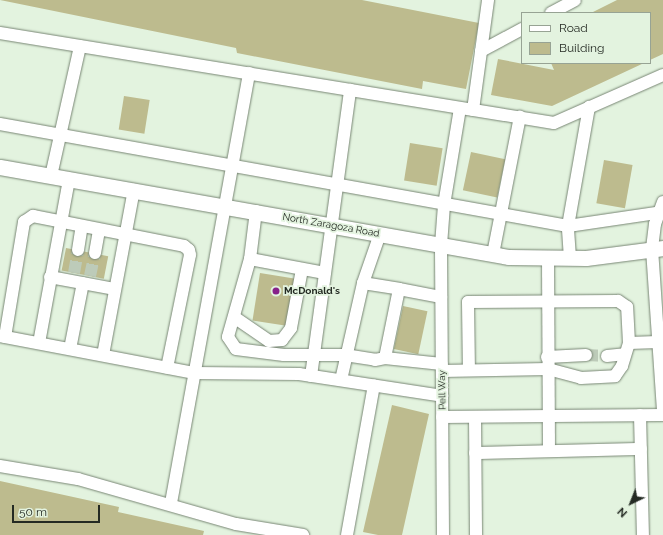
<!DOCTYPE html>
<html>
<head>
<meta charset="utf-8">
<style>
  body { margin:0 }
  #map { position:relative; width:663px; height:535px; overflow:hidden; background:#e3f3df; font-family:Raleway,sans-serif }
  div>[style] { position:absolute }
  .building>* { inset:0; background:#bdbb8e; transform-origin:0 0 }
  .minor-tunnel>* { height:12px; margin-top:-6px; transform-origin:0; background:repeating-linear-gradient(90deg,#bdcbb9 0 12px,transparent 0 18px) }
  .roads { filter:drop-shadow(0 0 1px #788674) drop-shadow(0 0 1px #788674) }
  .minor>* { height:12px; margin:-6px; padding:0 6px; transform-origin:6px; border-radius:6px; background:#fff }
  .major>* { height:15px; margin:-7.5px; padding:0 7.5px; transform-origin:7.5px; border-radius:7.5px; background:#fff }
  .dots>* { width:11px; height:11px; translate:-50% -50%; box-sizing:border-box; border:2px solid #e3f3df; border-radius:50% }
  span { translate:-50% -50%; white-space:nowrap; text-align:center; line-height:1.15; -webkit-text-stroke:3.5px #e3f3df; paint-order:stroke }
  .street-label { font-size:10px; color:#242a23 }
  .poi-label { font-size:10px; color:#242a23; font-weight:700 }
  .left { translate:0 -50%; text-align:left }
  .legend { position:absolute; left:521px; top:12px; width:130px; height:52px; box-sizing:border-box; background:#e3f3df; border:1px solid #97a394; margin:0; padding:5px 7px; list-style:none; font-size:12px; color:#242a23 }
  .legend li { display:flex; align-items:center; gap:8px; height:20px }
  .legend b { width:20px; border:1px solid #97a394 }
  .north { position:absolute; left:611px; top:483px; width:40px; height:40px; -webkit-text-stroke:3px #e3f3df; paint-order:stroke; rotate:223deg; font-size:11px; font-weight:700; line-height:16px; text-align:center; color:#242a23 }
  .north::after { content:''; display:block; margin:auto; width:14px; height:18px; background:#242a23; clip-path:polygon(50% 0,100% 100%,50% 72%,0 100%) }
  .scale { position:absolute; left:12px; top:505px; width:88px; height:18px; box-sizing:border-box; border:2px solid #242a23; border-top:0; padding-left:5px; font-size:12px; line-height:14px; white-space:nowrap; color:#242a23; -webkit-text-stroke:3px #e3f3df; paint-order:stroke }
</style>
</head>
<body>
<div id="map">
  <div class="building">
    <i style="clip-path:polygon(0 0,362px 0,479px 23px,466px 89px,423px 81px,422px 89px,237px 53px,236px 48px)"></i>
    <i style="clip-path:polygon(617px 0,663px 0,663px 54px,650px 60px,650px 13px,591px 13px)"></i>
    <i style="clip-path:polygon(498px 59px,554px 70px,551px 63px,644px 63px,552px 106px,491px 95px)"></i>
    <i style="left:124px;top:96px;width:26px;height:34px;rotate:9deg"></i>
    <i style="left:410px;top:143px;width:33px;height:38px;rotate:9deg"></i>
    <i style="left:471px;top:152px;width:35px;height:39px;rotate:12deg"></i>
    <i style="left:604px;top:160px;width:29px;height:44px;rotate:10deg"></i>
    <i style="left:66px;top:248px;width:43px;height:23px;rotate:11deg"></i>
    <i style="left:260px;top:273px;width:36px;height:48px;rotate:9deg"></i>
    <i style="left:403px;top:306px;width:25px;height:44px;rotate:12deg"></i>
    <i style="clip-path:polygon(392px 405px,429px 414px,402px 535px,378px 535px,363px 532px)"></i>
    <i style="clip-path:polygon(0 481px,119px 507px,118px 512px,204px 531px,203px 535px,0 535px)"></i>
  </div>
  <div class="minor-tunnel">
    <i style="left:74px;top:273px;width:23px;rotate:-80deg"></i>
    <i style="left:90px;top:276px;width:24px;rotate:-78deg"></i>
    <i style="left:586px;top:355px;width:21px;rotate:3deg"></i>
  </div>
  <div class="roads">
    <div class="minor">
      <i style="left:551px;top:13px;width:27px;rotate:-28deg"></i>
      <i style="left:0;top:33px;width:561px;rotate:9.23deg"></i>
      <i style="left:554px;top:123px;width:119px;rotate:-23.8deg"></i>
      <i style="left:481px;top:51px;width:47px;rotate:-28.2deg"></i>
      <i style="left:473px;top:110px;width:111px;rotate:-82.2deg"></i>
      <i style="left:0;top:124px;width:577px;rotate:10.18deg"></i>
      <i style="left:568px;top:226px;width:96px;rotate:-8.4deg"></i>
      <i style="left:51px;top:176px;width:133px;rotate:-77.4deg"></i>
      <i style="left:663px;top:202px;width:23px;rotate:110deg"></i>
      <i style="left:655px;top:224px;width:25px;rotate:97deg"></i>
      <i style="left:652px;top:249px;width:160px;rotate:86.1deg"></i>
      <i style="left:256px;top:211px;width:48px;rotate:97.1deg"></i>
      <i style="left:250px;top:259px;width:76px;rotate:10.6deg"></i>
      <i style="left:78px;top:250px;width:24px;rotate:-81deg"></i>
      <i style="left:95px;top:253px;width:23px;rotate:-80deg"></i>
      <i style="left:493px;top:254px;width:140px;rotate:-78.9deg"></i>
      <i style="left:570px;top:258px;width:32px;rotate:-94deg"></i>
      <i style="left:568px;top:226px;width:121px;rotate:-80deg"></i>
      <i style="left:250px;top:259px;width:81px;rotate:105.8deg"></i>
      <i style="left:228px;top:337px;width:14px;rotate:56deg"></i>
      <i style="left:236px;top:349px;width:48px;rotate:7.1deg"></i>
      <i style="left:284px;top:355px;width:61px"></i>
      <i style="left:345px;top:355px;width:30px;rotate:9deg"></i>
      <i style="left:375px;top:360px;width:10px;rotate:-11deg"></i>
      <i style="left:385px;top:358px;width:57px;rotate:6deg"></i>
      <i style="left:548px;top:259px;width:192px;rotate:89.7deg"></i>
      <i style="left:50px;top:277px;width:65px;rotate:10.6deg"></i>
      <i style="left:363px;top:283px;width:36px;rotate:9deg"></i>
      <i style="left:399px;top:289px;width:70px;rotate:101.5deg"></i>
      <i style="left:399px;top:289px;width:43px;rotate:10.8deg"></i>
      <i style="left:234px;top:317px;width:42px;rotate:34.4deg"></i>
      <i style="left:269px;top:341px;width:13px;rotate:-4deg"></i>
      <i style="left:282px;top:340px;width:15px;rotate:-53deg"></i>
      <i style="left:291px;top:328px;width:60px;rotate:-79.4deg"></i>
      <i style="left:0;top:336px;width:197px;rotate:10.8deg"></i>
      <i style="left:194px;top:373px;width:105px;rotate:0.5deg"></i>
      <i style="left:299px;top:374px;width:145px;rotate:8.7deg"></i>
      <i style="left:5px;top:337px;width:117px;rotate:-80.6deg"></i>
      <i style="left:24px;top:222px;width:11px;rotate:-34deg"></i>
      <i style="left:33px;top:216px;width:154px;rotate:11.2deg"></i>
      <i style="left:184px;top:246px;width:6px;rotate:39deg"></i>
      <i style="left:189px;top:250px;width:5px;rotate:79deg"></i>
      <i style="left:190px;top:255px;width:115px;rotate:101.5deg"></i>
      <i style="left:39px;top:343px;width:167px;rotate:-79.6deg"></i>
      <i style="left:629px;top:343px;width:29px;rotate:-2deg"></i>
      <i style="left:70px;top:349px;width:67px;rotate:-78.9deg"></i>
      <i style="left:103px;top:355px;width:168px;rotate:-79.4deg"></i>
      <i style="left:607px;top:356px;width:18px;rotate:-6deg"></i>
      <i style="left:547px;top:357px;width:39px;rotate:-3deg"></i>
      <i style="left:442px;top:371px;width:106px;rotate:-1.1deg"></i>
      <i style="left:548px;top:369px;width:34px;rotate:15deg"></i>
      <i style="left:581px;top:378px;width:34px;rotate:-3deg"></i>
      <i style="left:615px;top:376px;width:12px;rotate:-55deg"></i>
      <i style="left:622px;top:366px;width:24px;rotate:-73deg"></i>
      <i style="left:629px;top:343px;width:36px;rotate:-93deg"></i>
      <i style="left:627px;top:307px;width:11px;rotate:-146deg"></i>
      <i style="left:618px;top:301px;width:150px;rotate:179.6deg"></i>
      <i style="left:468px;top:302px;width:68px;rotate:89.2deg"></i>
      <i style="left:311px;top:376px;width:289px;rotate:-82.2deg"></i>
      <i style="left:341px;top:380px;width:99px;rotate:-77.2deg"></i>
      <i style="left:363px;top:283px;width:52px;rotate:-70.9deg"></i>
      <i style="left:640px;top:415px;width:120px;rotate:88.6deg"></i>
      <i style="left:442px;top:417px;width:221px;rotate:-0.5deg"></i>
      <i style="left:475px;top:417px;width:118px;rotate:89.5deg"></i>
      <i style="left:475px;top:453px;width:166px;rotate:-1.4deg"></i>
      <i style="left:0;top:466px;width:79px;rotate:9.5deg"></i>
      <i style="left:78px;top:479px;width:164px;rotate:15.9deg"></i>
      <i style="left:236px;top:524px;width:68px;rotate:9.3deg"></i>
      <i style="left:171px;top:503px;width:437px;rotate:-79.7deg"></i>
      <i style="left:347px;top:535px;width:152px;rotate:-79.8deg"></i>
      <i style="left:443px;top:535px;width:290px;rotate:-90.4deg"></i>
      <i style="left:441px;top:245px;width:40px;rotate:-85.7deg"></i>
      <i style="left:444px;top:205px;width:98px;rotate:-80.6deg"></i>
    </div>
    <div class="major">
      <i style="left:0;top:167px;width:517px;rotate:10.03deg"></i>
      <i style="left:509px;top:257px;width:77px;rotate:0.7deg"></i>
      <i style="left:586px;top:258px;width:78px;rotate:-7.4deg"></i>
    </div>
  </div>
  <div class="dots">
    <i style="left:276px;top:291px;background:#87218a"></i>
  </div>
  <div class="street-label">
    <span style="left:331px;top:225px;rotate:10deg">North Zaragoza Road</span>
    <span style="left:442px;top:390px;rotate:-91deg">Pell Way</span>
  </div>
  <div class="poi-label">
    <span class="left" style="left:284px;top:291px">McDonald's</span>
  </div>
  <ul class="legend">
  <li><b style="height:5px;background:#fff"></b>Road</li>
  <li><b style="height:11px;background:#bdbb8e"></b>Building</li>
  </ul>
  <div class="north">N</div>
  <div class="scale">50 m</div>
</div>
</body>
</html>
